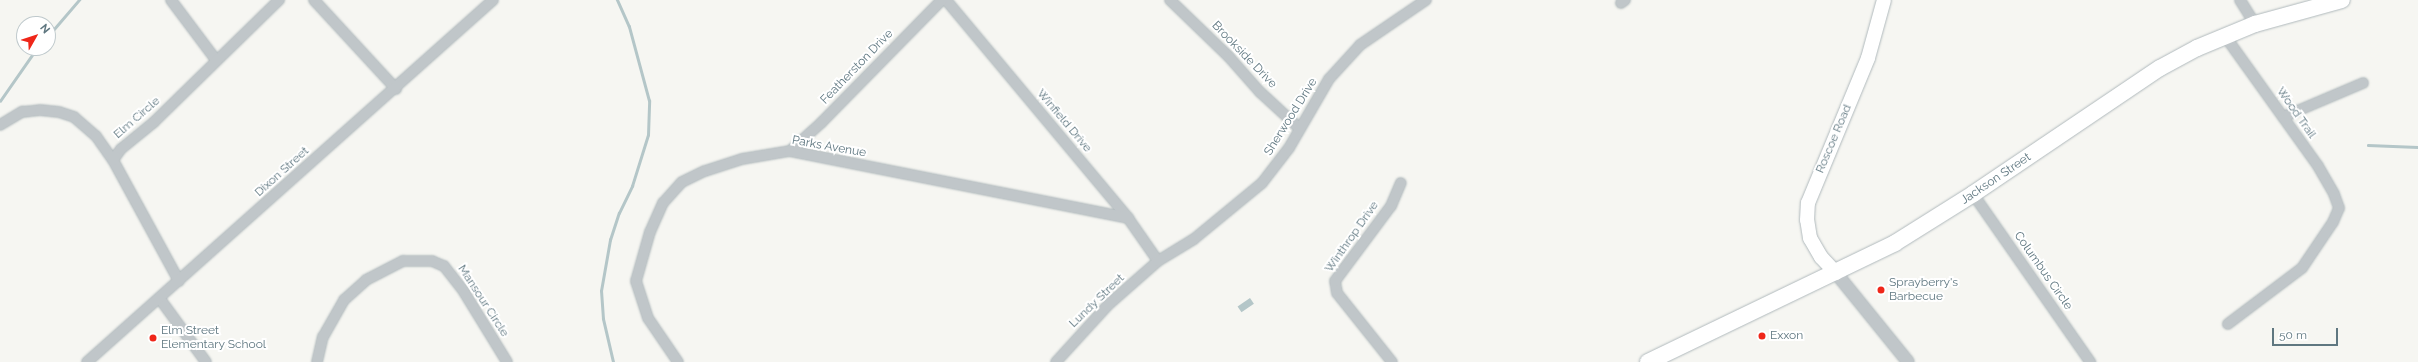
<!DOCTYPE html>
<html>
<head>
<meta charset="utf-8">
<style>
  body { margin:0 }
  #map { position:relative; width:2418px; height:362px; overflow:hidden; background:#f6f6f2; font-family:Raleway,sans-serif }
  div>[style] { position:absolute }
  .water>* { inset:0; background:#b4c6c8; transform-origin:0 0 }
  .stream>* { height:2.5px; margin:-1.25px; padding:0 1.25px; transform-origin:1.25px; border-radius:1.25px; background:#b4c6c8 }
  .roads { filter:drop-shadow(0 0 1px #b0b9bc) drop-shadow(0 0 1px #b0b9bc) }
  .minor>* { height:10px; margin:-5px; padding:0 5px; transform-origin:5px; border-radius:5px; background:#c0c6c9 }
  .tertiary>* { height:12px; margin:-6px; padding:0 6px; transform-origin:6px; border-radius:6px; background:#c0c6c9 }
  .secondary>* { height:14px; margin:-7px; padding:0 7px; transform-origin:7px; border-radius:7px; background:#fff }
  .primary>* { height:16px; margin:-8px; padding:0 8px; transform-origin:8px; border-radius:8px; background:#fff }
  .dots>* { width:11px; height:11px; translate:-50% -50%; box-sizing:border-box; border:2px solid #fff; border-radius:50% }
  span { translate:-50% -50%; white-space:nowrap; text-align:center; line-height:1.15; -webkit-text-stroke:4px #fff; paint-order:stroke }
  .street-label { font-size:12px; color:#5f7780 }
  .poi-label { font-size:12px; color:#5f7780 }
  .left { translate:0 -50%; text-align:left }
  .north { position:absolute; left:16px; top:16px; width:40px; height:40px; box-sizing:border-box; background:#fff; border:1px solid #bfc9cc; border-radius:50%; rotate:51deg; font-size:11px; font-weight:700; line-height:16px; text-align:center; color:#5f7780 }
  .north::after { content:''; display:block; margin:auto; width:14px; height:18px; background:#ef2619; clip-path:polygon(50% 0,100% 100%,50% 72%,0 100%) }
  .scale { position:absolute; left:2272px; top:328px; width:66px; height:18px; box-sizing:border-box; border:2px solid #5f7780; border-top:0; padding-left:5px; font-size:12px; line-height:14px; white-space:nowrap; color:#5f7780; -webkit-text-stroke:3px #fff; paint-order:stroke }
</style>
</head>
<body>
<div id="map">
  <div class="water">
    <i style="left:1250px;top:298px;width:7px;height:15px;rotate:56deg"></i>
  </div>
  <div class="stream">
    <i style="left:48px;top:36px;width:48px;rotate:-49.3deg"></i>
    <i style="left:0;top:101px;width:65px;rotate:-55.1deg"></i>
    <i style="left:2368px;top:145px;width:50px;rotate:2.3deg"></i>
    <i style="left:613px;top:362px;width:44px;rotate:-103.1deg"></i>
    <i style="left:603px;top:319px;width:28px;rotate:-94deg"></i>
    <i style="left:601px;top:291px;width:52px;rotate:-80deg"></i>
    <i style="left:610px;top:240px;width:28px;rotate:-72deg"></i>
    <i style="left:619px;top:213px;width:30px;rotate:-64deg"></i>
    <i style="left:632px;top:186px;width:53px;rotate:-72.6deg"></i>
    <i style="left:648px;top:135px;width:34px;rotate:-88deg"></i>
    <i style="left:649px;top:101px;width:77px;rotate:-105.1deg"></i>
    <i style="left:629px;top:27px;width:30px;rotate:-114deg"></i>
  </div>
  <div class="roads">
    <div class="minor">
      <i style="left:171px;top:0;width:75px;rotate:53.1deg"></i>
      <i style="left:314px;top:0;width:121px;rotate:47.3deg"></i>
      <i style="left:946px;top:0;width:284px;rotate:50.1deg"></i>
      <i style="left:1128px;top:218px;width:52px;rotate:55.1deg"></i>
      <i style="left:1170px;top:0;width:82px;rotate:44deg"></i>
      <i style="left:1229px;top:57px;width:47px;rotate:48.5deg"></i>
      <i style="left:1260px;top:92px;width:53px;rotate:42.7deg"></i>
      <i style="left:2240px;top:0;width:28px;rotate:58deg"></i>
      <i style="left:1621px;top:3px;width:5px;rotate:-37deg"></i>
      <i style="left:2225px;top:36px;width:160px;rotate:54.4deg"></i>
      <i style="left:2318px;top:166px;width:32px;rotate:60deg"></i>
      <i style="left:2334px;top:194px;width:15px;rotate:70deg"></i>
      <i style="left:2339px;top:208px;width:15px;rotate:113deg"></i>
      <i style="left:2333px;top:222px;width:55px;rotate:124deg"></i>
      <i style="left:2302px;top:268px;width:93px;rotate:142.9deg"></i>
      <i style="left:2283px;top:117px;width:87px;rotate:-23deg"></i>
      <i style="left:0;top:125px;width:26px;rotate:-31deg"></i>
      <i style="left:22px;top:112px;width:18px;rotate:-6deg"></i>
      <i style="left:40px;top:110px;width:19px;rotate:6deg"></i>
      <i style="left:59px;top:112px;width:16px;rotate:18deg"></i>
      <i style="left:74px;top:117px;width:29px;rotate:41deg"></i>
      <i style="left:96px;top:136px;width:29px;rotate:55deg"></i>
      <i style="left:790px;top:151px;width:42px;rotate:-42.1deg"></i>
      <i style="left:821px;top:123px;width:173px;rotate:-45.5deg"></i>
      <i style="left:1973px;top:194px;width:205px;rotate:55.1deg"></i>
      <i style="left:179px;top:281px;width:138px;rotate:-118.6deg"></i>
      <i style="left:113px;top:160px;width:14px;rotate:-54deg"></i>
      <i style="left:121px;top:149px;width:43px;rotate:-39.3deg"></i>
      <i style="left:154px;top:122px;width:175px;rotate:-44.3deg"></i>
      <i style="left:160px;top:299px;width:78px;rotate:53.9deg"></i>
      <i style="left:87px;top:362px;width:544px;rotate:-41.72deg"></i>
      <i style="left:317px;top:362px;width:26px;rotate:-77deg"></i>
      <i style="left:323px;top:337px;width:43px;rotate:-60.4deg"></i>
      <i style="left:344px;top:300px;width:30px;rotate:-42deg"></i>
      <i style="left:366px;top:280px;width:42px;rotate:-27.2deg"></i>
      <i style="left:403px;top:261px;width:29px"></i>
      <i style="left:432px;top:261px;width:13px;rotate:23deg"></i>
      <i style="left:444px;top:266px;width:33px;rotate:52deg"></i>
      <i style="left:464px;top:292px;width:82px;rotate:58.4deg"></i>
      <i style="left:678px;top:362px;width:53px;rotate:-124.3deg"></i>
      <i style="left:648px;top:318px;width:39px;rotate:-108deg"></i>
      <i style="left:636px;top:281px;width:51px;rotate:-74.1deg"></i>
      <i style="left:650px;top:232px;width:32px;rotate:-66deg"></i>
      <i style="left:663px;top:203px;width:28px;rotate:-48deg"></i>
      <i style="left:682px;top:182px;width:25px;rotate:-26deg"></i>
      <i style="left:705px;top:171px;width:39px;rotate:-18deg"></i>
      <i style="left:742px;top:159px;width:49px;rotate:-9.5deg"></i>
      <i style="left:790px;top:151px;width:345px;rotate:11.2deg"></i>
      <i style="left:1056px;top:362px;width:77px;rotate:-47.6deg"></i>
      <i style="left:1108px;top:305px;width:67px;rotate:-41.3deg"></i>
      <i style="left:1158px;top:261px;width:42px;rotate:-31.4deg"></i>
      <i style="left:1194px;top:239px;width:88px;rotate:-39.5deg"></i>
      <i style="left:1262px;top:183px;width:44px;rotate:-52.4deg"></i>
      <i style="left:1289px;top:148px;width:80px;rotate:-59.9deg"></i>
      <i style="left:1329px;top:79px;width:46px;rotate:-47.6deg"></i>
      <i style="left:1360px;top:45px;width:80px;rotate:-34.3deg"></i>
      <i style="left:1392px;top:362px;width:88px;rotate:-128.6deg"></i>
      <i style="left:1337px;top:293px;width:12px;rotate:-99deg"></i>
      <i style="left:1335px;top:281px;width:94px;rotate:-53.3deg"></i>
      <i style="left:1391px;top:206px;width:25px;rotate:-67deg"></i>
    </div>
    <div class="tertiary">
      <i style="left:1836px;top:273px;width:114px;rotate:51deg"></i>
    </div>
    <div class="secondary">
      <i style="left:1836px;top:273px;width:22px;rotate:-133deg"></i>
      <i style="left:1821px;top:257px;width:22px;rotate:-120deg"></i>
      <i style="left:1810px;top:238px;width:18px;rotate:-99deg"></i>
      <i style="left:1807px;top:220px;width:17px;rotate:-87deg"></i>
      <i style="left:1808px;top:203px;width:157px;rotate:-67.5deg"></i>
      <i style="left:1868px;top:58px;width:60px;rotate:-74.6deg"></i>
    </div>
    <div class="primary">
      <i style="left:1648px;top:362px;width:274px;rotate:-25.7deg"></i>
      <i style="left:1895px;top:243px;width:92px;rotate:-32.1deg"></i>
      <i style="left:1973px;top:194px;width:225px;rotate:-34deg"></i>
      <i style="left:2160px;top:68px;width:42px;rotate:-28.4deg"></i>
      <i style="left:2197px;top:48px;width:63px;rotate:-22.5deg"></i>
      <i style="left:2255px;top:24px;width:90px;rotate:-15.4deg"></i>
    </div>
  </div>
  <div class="dots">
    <i style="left:1881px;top:290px;background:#ef2619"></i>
    <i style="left:1762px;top:336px;background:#ef2619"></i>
    <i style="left:153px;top:338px;background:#ef2619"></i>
  </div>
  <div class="street-label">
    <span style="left:1244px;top:55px;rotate:46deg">Brookside Drive</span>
    <span style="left:857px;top:67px;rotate:-46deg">Featherston Drive</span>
    <span style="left:2296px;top:113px;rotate:55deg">Wood Trail</span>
    <span style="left:1291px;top:117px;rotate:-58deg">Sherwood Drive</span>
    <span style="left:137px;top:118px;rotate:-41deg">Elm Circle</span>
    <span style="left:1064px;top:121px;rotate:50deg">Winfield Drive</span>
    <span style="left:1834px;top:139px;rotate:-67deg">Roscoe Road</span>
    <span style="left:829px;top:147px;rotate:10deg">Parks Avenue</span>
    <span style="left:282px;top:172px;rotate:-42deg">Dixon Street</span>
    <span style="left:1996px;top:179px;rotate:-34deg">Jackson Street</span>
    <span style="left:1352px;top:237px;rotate:-55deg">Winthrop Drive</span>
    <span style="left:2043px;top:271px;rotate:55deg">Columbus Circle</span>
    <span style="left:483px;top:301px;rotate:57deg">Mansour Circle</span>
    <span style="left:1097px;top:301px;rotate:-44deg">Lundy Street</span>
  </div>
  <div class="poi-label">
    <span class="left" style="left:1889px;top:290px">Sprayberry's<br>Barbecue</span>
    <span class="left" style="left:161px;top:338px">Elm Street<br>Elementary School</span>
    <span class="left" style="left:1770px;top:336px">Exxon</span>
  </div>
  <div class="north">N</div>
  <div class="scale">50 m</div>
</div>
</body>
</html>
